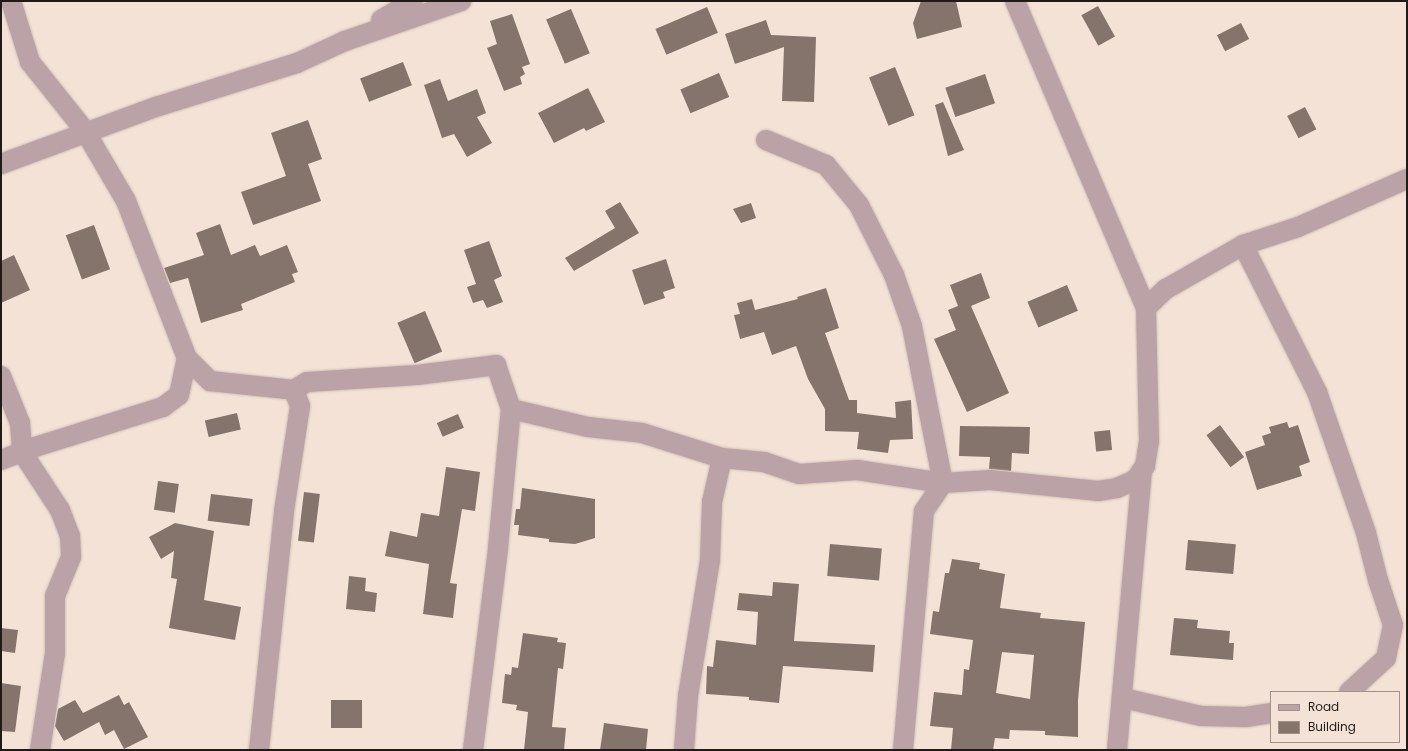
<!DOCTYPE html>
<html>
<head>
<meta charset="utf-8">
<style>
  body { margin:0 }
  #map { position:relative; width:1408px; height:751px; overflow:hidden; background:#f4e2d7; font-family:Poppins,sans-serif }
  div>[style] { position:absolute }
  .building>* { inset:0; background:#85746c; transform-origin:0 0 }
  .roads { filter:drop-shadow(0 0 1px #cebeb4) drop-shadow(0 0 1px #cebeb4) }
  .minor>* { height:20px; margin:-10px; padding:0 10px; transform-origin:10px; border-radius:10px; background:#bba2a6 }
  span { translate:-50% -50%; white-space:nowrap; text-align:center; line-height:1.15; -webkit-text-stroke:3px #f4e2d7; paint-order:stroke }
  .frame { position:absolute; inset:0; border:2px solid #211b17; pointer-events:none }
  .legend { position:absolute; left:1270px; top:691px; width:130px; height:52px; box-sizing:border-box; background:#f4e2d7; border:1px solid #a0928a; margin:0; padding:5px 7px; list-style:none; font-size:12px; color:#211b17 }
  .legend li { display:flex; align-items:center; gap:8px; height:20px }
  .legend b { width:20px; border:1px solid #a0928a }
</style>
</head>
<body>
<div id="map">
  <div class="building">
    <i style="clip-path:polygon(921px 1px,956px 1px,962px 27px,917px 39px,913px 23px)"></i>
    <i style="left:1098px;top:6px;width:35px;height:19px;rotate:61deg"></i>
    <i style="left:707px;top:7px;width:28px;height:56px;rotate:67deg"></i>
    <i style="left:571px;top:9px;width:48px;height:27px;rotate:67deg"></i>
    <i style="clip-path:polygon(512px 14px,530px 64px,522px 67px,525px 74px,520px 77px,522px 84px,504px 91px,487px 48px,497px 44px,490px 21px)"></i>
    <i style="clip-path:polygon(766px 20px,771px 35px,816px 37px,814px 102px,782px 101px,784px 47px,735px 64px,725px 34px)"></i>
    <i style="left:1241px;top:23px;width:18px;height:27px;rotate:63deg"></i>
    <i style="left:403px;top:62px;width:25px;height:46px;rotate:69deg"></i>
    <i style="left:895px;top:67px;width:52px;height:28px;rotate:68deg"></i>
    <i style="left:719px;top:73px;width:26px;height:42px;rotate:67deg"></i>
    <i style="left:985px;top:74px;width:31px;height:42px;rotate:71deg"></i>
    <i style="clip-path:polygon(440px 79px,448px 101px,477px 89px,486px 113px,477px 117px,492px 143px,467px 157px,454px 134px,442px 138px,424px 85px)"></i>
    <i style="clip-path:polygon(588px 88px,605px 122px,586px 131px,584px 128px,554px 143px,538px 113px)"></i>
    <i style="clip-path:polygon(943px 102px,964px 150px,948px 156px,935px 105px)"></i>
    <i style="left:1305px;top:107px;width:25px;height:20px;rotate:63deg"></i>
    <i style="clip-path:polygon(308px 120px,322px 159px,308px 164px,321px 201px,253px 225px,241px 192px,286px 176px,271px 133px)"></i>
    <i style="clip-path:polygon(620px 202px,639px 233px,574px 271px,565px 258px,615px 228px,605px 211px)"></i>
    <i style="clip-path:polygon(751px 203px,756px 218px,741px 223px,733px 209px)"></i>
    <i style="clip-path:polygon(220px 224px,231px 255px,255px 245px,260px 256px,287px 245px,298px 272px,292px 274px,295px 282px,241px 304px,243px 310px,201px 323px,188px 278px,170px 283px,164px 268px,204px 255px,196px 233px)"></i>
    <i style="left:94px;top:225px;width:47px;height:30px;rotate:70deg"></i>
    <i style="clip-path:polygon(489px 241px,502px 276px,494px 280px,503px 302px,487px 308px,483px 300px,473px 303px,467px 287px,476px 284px,464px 250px)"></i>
    <i style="clip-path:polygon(14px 255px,30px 290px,1px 303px,1px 261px)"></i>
    <i style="clip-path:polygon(666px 259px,675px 288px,663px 292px,665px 298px,644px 305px,632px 270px)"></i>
    <i style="clip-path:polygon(981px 273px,990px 298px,971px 306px,1009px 393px,967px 412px,934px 339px,956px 330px,948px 310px,958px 306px,950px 285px)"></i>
    <i style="left:1067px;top:285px;width:28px;height:43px;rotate:67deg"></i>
    <i style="clip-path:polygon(826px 288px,839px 328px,825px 333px,849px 400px,857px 400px,857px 413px,896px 418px,895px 402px,911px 400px,913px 439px,890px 440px,888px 453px,857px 449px,859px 432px,825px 431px,825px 409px,808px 379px,796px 346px,772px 355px,764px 332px,740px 339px,734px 315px,740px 314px,737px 303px,752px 299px,755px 310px,798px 299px,797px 297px)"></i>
    <i style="left:425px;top:311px;width:44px;height:30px;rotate:67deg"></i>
    <i style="left:237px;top:413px;width:17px;height:33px;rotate:77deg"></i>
    <i style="left:458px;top:414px;width:15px;height:23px;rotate:67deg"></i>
    <i style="clip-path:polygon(1287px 422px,1289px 428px,1298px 425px,1310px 462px,1299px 466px,1302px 476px,1257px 490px,1245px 452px,1265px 445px,1262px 436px,1271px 433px,1269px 427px)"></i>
    <i style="left:1220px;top:425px;width:40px;height:17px;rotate:53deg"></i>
    <i style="clip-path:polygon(960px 426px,1030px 427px,1029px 454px,1012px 453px,1011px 471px,989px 469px,990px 457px,959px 456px)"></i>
    <i style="left:1110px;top:430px;width:20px;height:16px;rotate:84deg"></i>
    <i style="clip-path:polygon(446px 467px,480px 472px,475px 511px,462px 509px,450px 583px,457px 584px,453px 618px,423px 614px,429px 564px,385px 556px,390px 531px,417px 537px,421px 513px,439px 516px)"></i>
    <i style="left:158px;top:481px;width:21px;height:29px;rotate:8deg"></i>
    <i style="clip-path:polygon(522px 488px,595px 499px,595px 538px,575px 544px,549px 542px,549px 539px,518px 535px,519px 525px,514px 525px,516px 509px,520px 509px)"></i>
    <i style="left:304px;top:492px;width:16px;height:49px;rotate:7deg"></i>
    <i style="left:211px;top:494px;width:42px;height:27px;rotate:7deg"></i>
    <i style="clip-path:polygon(175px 523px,214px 531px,204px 600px,241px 607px,235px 640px,169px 628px,177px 579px,171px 578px,174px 551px,161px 559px,149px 537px)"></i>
    <i style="left:1188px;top:540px;width:48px;height:30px;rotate:5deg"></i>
    <i style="left:830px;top:544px;width:52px;height:32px;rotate:5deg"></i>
    <i style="clip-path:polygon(evenodd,952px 559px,980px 563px,979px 569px,1005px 574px,1000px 608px,1041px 613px,1040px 618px,1085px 622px,1078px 700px,1078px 737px,1045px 735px,1045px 731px,1010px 730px,1009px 739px,995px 738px,993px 750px,951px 750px,953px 728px,930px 726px,934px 692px,962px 695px,964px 669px,969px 670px,973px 640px,930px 634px,933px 611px,939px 612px,945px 573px,949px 573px,952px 559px,1002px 652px,1034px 655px,1030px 699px,996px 693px,1002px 652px)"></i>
    <i style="clip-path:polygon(349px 576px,366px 578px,365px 591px,377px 593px,375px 612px,346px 609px)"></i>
    <i style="clip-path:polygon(773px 582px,799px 584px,794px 641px,875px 645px,873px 672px,783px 666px,779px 703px,749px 700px,749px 697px,706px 694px,707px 666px,713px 667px,716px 640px,756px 645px,758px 612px,737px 610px,739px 593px,772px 596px)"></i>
    <i style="clip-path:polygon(1174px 618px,1198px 620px,1197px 628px,1230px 631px,1229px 643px,1234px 643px,1233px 660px,1170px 655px)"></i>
    <i style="clip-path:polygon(1px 628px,18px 630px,15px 653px,1px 651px)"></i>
    <i style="clip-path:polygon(523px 633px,558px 638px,557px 642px,566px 643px,563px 669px,558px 668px,552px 727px,566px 728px,564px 750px,524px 750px,528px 712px,516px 710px,517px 705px,502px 703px,505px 674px,511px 675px,512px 667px,518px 668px)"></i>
    <i style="clip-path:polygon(1px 683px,21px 686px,15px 732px,1px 731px)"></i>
    <i style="clip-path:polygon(119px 695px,124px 705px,129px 702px,148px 737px,124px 749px,114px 730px,105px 735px,99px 722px,64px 741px,55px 726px,58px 709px,75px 700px,83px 713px)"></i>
    <i style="left:331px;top:700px;width:31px;height:28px"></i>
    <i style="clip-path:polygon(604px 723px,648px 729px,646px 750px,600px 750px)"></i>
  </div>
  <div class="roads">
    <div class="minor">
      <i style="left:11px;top:1px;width:64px;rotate:72.7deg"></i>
      <i style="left:30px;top:62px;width:88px;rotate:51.4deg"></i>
      <i style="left:85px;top:131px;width:81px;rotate:59.6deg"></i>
      <i style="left:126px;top:201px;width:168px;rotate:68.8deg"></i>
      <i style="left:187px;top:358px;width:33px;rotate:45deg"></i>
      <i style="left:210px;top:381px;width:84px;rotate:6.1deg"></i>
      <i style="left:294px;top:390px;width:15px;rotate:-32deg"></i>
      <i style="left:307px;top:382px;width:110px;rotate:-3.6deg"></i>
      <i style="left:417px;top:375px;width:80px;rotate:-7.2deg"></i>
      <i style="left:496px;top:365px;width:46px;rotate:71.2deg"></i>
      <i style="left:511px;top:409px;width:79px;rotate:13.2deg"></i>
      <i style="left:588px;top:427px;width:54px;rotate:6.3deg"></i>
      <i style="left:642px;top:433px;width:84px;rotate:17.4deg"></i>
      <i style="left:722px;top:458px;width:42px;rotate:5.4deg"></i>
      <i style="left:764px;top:462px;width:37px;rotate:19deg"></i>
      <i style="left:799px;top:474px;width:58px;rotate:-3.9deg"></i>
      <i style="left:857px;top:470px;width:87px;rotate:8.6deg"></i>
      <i style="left:943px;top:483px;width:160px;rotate:-101.2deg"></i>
      <i style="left:912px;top:326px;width:54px;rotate:-109.4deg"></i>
      <i style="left:894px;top:275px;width:78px;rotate:-116.6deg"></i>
      <i style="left:859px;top:205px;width:52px;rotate:-129.5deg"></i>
      <i style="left:826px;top:165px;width:65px;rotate:-157.4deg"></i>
      <i style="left:1015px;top:1px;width:334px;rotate:66.9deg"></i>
      <i style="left:381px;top:20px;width:37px;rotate:-31deg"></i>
      <i style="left:1px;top:164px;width:168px;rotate:-20.2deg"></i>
      <i style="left:159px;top:106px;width:145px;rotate:-17.3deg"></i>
      <i style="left:297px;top:63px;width:53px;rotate:-24.6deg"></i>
      <i style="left:345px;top:41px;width:123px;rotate:-19deg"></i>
      <i style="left:1243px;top:245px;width:165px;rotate:63.3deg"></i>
      <i style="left:1317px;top:392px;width:149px;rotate:70.8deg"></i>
      <i style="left:1366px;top:533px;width:49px;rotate:75.7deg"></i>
      <i style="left:1378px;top:580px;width:47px;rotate:71.6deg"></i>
      <i style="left:1393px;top:625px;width:34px;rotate:102deg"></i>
      <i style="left:1386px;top:658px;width:50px;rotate:137.4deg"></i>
      <i style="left:1px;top:376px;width:51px;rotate:68deg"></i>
      <i style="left:20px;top:423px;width:29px;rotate:86deg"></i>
      <i style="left:22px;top:452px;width:69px;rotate:56.8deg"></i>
      <i style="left:60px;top:510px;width:28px;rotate:69deg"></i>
      <i style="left:70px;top:536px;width:21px;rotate:87deg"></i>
      <i style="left:71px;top:557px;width:42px;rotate:112.3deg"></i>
      <i style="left:55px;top:596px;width:57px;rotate:90deg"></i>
      <i style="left:55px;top:653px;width:98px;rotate:98.8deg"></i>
      <i style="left:1px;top:460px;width:36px;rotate:-21deg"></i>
      <i style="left:35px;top:447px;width:134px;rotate:-17.4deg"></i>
      <i style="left:163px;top:407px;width:20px;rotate:-37deg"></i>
      <i style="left:179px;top:395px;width:38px;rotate:-78deg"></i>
      <i style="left:1123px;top:698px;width:80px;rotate:13deg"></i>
      <i style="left:1201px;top:716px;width:45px;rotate:1.3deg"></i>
      <i style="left:1246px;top:717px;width:25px;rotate:-9deg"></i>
      <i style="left:259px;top:750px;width:240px;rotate:-84deg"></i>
      <i style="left:284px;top:511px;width:106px;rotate:-81.3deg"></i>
      <i style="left:300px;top:406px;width:17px;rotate:-111deg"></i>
      <i style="left:473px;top:750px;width:204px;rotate:-82.9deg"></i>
      <i style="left:498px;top:548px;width:140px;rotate:-84.7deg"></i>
      <i style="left:684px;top:750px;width:54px;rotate:-85.8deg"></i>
      <i style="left:688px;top:696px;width:138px;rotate:-80.8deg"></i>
      <i style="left:710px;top:560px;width:58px;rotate:-88deg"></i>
      <i style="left:712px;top:502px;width:45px;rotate:-77.2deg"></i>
      <i style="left:903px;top:750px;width:240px;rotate:-85deg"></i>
      <i style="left:924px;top:511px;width:34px;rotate:-56deg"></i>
      <i style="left:943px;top:483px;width:47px;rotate:-3.7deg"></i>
      <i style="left:990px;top:480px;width:109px;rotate:5.8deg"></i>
      <i style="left:1098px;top:491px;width:19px;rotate:-9deg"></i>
      <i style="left:1117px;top:488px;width:20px;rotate:-24deg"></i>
      <i style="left:1135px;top:480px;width:17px;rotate:-54deg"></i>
      <i style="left:1145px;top:466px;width:25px;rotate:-81deg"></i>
      <i style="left:1149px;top:441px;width:133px;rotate:-91.3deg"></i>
      <i style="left:1146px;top:308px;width:28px;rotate:-44deg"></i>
      <i style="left:1166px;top:289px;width:89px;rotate:-29.7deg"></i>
      <i style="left:1243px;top:245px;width:58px;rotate:-18.1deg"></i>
      <i style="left:1298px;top:227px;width:119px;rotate:-23.8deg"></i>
      <i style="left:1117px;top:750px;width:281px;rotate:-84.9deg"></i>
    </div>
  </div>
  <div class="frame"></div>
  <ul class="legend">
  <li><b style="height:5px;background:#bba2a6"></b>Road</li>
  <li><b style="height:11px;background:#85746c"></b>Building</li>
  </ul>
</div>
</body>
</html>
